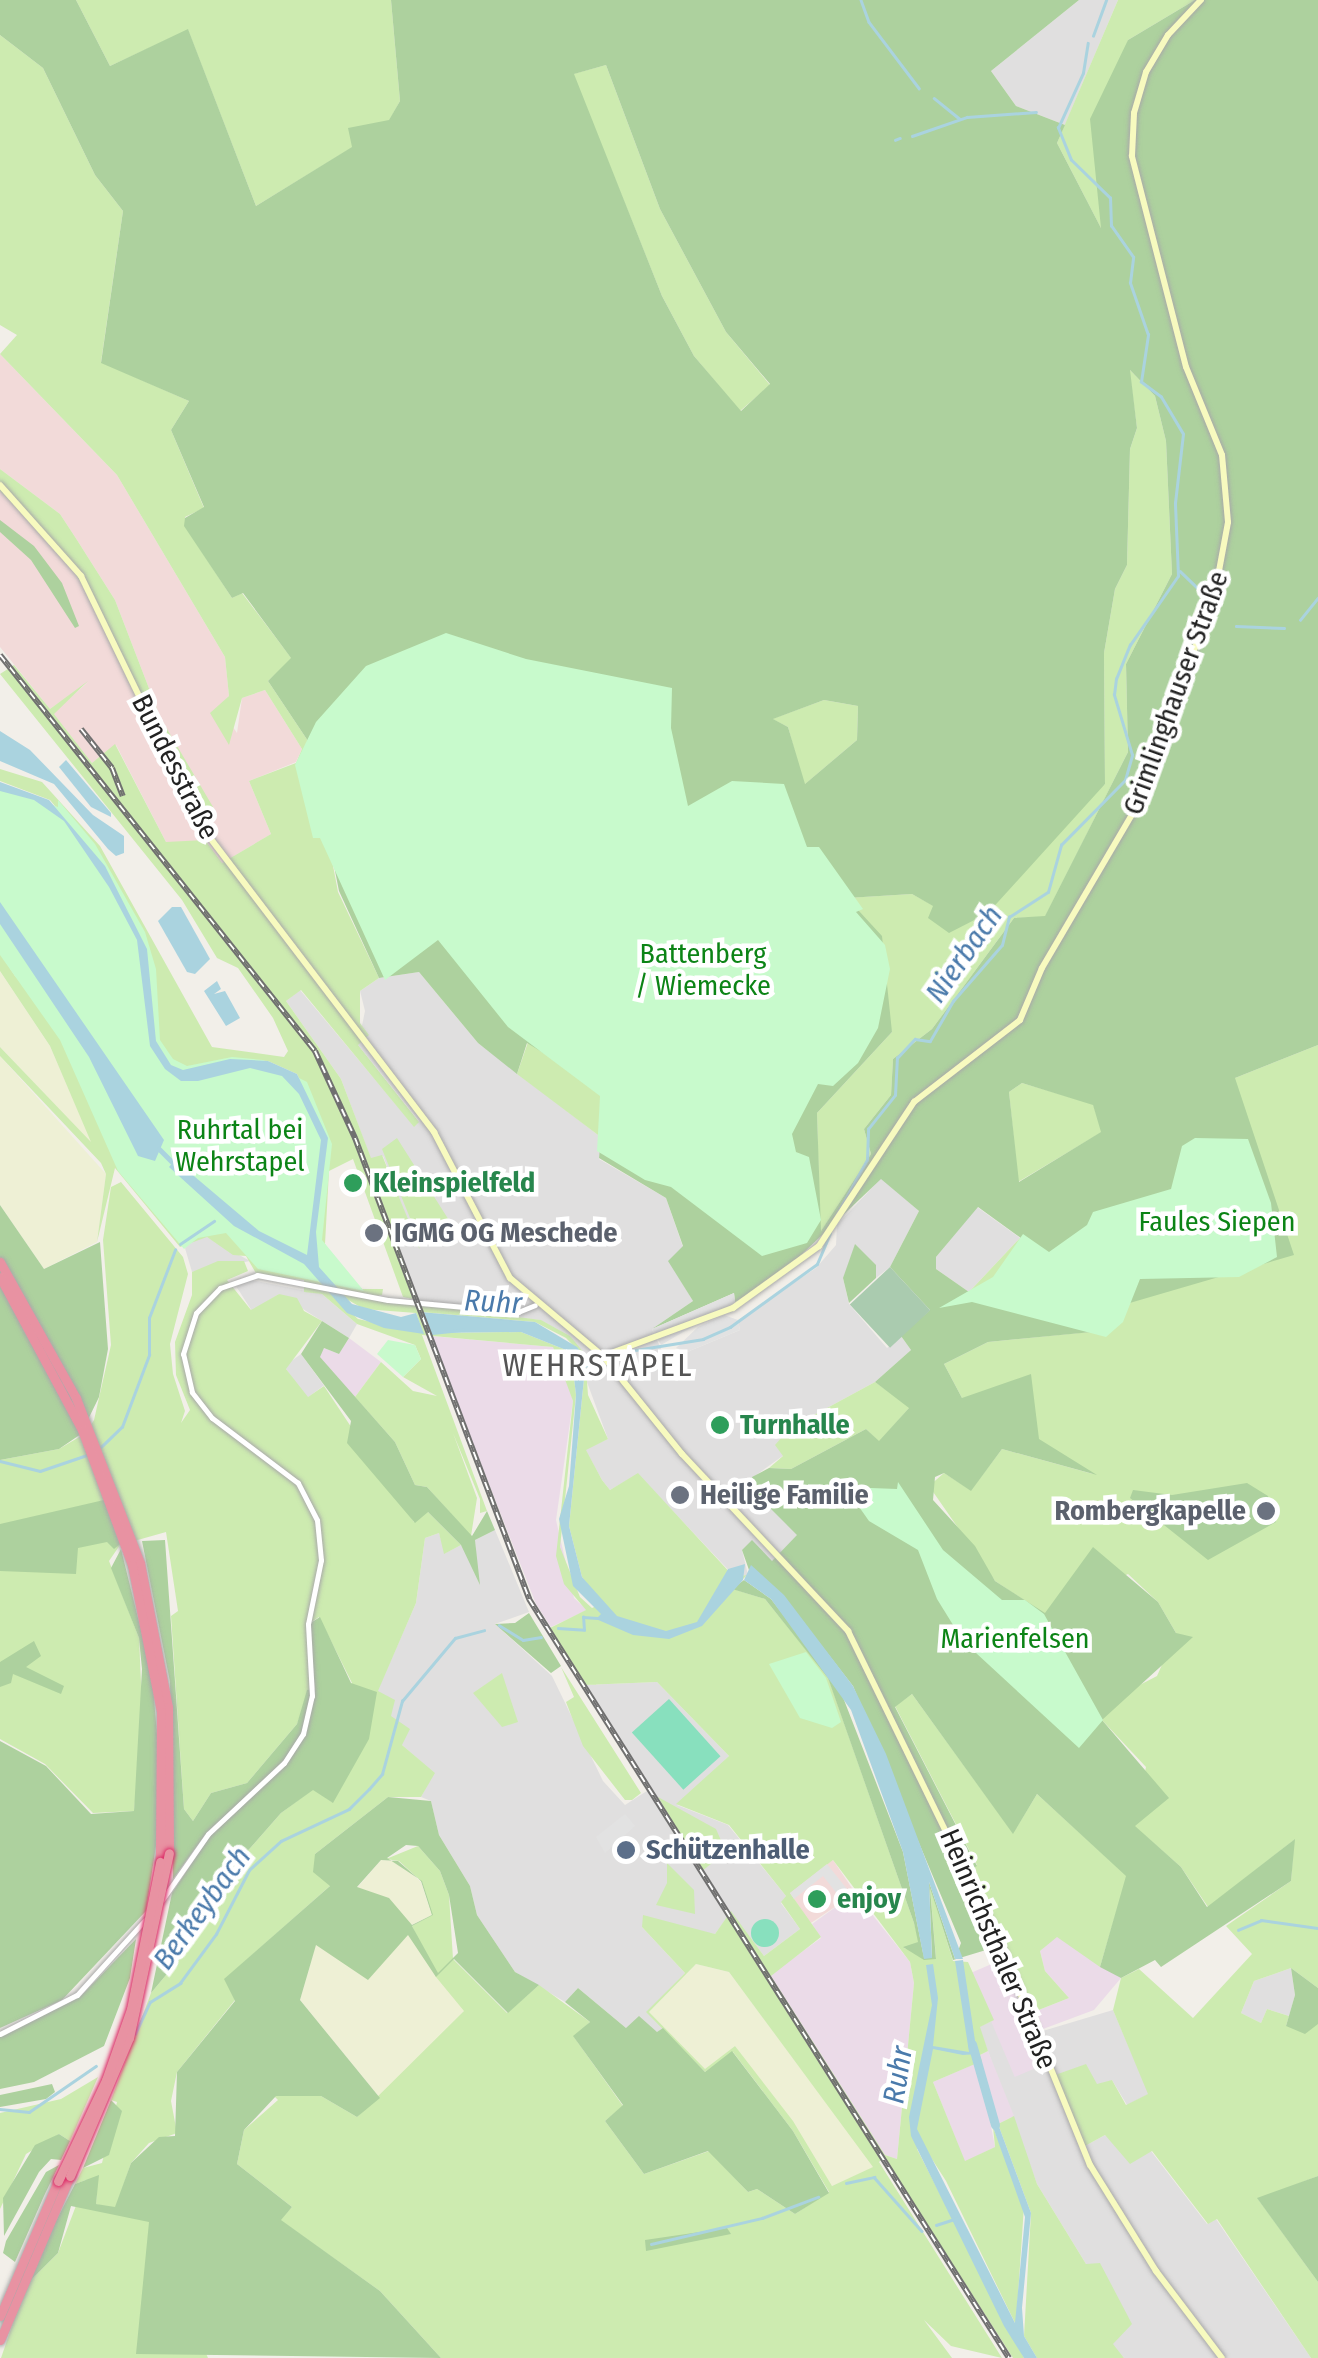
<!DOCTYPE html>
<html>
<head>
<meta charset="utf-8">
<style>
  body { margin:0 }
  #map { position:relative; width:1318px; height:2358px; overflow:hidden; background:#f2efe9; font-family:"Fira Sans Condensed",sans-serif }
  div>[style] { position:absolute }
  .residential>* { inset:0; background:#e0dfdf; transform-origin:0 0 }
  .commercial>* { inset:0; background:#f2dad9; transform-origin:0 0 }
  .industrial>* { inset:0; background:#ebdbe8; transform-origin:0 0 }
  .farmland>* { inset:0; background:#eef0d5 }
  .grass>* { inset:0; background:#cdebb0 }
  .forest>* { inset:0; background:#add19e }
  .cemetery>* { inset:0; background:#aacbaf; transform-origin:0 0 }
  .park>* { inset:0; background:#c8facc }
  .pitch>* { inset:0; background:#88e0be; transform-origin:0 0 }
  .round { border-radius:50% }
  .parking>* { inset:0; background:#e2e2e2 }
  .water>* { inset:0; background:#aad3df }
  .stream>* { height:2.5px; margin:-1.25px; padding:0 1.25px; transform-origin:1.25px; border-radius:1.25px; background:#aad3df }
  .canal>* { height:5px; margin:-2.5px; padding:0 2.5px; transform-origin:2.5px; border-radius:2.5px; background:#aad3df }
  .river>* { height:9px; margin:-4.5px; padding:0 4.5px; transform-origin:4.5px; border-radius:4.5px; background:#aad3df }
  .roads { filter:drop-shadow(0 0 2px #a9a9a9) drop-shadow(0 0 2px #a9a9a9) }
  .tertiary>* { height:5px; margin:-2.5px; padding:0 2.5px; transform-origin:2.5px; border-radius:2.5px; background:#fff }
  .secondary>* { height:6px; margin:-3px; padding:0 3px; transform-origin:3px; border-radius:3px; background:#f7fabf }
  .motorway>* { height:9px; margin:-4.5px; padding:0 4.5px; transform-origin:4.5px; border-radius:4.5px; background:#e892a2 }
  .rail>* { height:6px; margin-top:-3px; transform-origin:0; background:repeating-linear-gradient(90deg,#fff 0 8px,#707070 0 16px); box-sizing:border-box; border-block:2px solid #707070 }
  .bridges { filter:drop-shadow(0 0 2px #dc2a67) drop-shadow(0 0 2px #dc2a67) }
  .motorway-bridge>* { height:9px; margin:-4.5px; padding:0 4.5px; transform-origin:4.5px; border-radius:4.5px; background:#e892a2 }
  .dots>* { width:28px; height:28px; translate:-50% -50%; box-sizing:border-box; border:5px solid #fff; border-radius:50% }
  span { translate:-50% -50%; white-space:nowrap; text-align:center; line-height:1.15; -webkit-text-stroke:9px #fff; paint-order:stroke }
  .street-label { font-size:28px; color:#222 }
  .park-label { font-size:28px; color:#0c8416 }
  .leisure-label { font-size:28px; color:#27864d; font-weight:700 }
  .left { translate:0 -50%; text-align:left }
  .worship-label { font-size:28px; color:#5b616d; font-weight:700 }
  .right { translate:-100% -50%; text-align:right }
  .service-label { font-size:28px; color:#4e5e75; font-weight:700 }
  .water-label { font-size:30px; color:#4a7aab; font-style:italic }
  .quarter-label { font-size:32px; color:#555; letter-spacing:2.5px }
</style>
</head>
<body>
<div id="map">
  <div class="residential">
    <i style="clip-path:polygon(1079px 0,1118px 0,1065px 125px,1016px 106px,991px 71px)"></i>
    <i style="clip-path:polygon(419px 972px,478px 1043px,602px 1138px,599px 1159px,666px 1198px,683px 1247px,669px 1261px,693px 1301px,652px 1329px,663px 1353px,687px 1352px,740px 1330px,738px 1320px,816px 1268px,836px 1245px,837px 1225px,881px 1178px,919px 1211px,890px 1267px,876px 1278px,843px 1278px,849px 1304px,887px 1348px,901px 1336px,911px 1350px,875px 1382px,790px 1428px,784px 1455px,752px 1478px,756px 1494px,798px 1535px,771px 1562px,742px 1550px,748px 1575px,735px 1577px,638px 1474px,610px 1490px,602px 1480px,585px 1449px,608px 1439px,570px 1336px,540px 1320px,419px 1306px,390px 1226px,399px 1222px,416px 1242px,383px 1156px,371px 1159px,341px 1079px,286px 1001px,300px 990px,414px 1126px,419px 1121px,358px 1045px,365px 1011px,360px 991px,379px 978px)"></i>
    <i style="clip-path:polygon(977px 1207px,1020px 1238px,969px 1292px,936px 1269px,936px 1257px)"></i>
    <i style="clip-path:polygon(197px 1237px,207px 1237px,250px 1261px,192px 1272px,185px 1248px)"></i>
    <i style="clip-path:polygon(251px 1280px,322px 1294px,357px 1324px,349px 1338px,279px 1294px,252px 1311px,234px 1283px)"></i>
    <i style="left:301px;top:1354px;width:39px;height:21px;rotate:54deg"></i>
    <i style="clip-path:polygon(495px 1530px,529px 1612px,495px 1624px,552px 1676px,603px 1781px,625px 1805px,650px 1789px,584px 1685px,657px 1682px,729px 1756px,677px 1805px,728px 1825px,786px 1896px,781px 1903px,800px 1929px,764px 1956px,731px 1912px,715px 1934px,642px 1927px,685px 1973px,647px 2012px,663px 2028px,658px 2032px,626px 2028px,578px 1988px,565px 2002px,515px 1972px,477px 1915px,470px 1886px,439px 1835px,431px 1801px,421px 1797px,434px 1773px,402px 1745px,377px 1692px,416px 1603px,425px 1538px,439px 1533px,445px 1553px,461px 1545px,477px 1568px,475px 1540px)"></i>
    <i style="clip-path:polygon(1291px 1968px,1295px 1995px,1289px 2016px,1267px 2009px,1261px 2023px,1241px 2013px,1254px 1981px)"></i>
    <i style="clip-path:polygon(1113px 2010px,1149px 2094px,1127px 2105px,1112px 2080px,1085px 2146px,1105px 2135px,1119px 2146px,1151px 2151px,1207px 2224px,1216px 2219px,1311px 2358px,1124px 2358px,1112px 2344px,1086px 2264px,1037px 2184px,979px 2027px,994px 2020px,1015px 2072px,1036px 2033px)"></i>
  </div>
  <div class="commercial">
    <i style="clip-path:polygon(0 354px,117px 475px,225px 657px,229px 696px,219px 707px,237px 733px,242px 698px,265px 690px,302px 749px,296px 762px,249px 781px,271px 834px,221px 864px,180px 842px,166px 842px,116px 745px,92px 763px,53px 713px,88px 682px,50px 709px,0 647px,0 491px,64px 556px,88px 594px,194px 819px,215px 812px,160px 717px,115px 600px,77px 540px,60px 514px,0 469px)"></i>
    <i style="left:833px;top:1860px;width:40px;height:54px;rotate:56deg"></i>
  </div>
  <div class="industrial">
    <i style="clip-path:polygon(431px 1336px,553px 1347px,562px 1361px,573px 1401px,556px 1520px,574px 1598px,587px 1610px,551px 1627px,536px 1604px)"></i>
    <i style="clip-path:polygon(349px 1338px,381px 1362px,355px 1397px,319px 1357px,324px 1348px,339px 1354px)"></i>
    <i style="clip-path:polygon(855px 1893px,910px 1962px,914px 1983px,897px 2159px,885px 2155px,770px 1975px,821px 1938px,812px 1924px)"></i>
    <i style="clip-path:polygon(1057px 1936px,1121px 1978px,1094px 2010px,1043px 2029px,1036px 2011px,1069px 1998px,1045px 1971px,1040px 1951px)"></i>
    <i style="left:1001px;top:1960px;width:113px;height:33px;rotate:67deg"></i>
    <i style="clip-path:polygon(988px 2051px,1014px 2116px,998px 2124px,989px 2116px,995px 2147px,965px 2162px,933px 2082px,981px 2061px,980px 2055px)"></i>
  </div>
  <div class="farmland">
    <i style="clip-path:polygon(0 971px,50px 1046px,93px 1145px,0 1047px)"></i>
    <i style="clip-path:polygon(0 1056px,106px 1174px,97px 1242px,44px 1269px,0 1205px)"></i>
    <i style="clip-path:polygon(381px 1860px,398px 1861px,421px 1882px,432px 1915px,412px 1925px,357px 1888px)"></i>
    <i style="clip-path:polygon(408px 1934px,465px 2010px,380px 2098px,300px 2000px,316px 1944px)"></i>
    <i style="clip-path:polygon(696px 1964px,729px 1972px,874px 2167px,832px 2186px,735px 2046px,705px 2070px,649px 2012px)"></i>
  </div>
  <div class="grass">
    <i style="clip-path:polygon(76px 0,391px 0,400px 101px,389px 121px,353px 147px,256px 206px,188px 30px,110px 66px)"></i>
    <i style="clip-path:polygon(1118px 0,1195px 0,1128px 40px,1102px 230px,1057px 143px)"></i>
    <i style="clip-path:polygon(evenodd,0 35px,43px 68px,95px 175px,123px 211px,101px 362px,189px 401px,171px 430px,204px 508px,185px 517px,185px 526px,232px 598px,242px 593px,292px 659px,268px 681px,310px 744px,338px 892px,379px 978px,360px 991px,360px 1023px,369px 1035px,358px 1045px,419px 1122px,414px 1127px,301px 990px,286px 1001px,341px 1079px,371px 1158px,382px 1155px,420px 1249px,399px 1223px,391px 1226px,417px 1300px,403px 1297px,353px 1159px,329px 1171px,325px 1244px,343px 1277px,362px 1289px,383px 1289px,382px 1295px,366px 1297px,541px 1320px,570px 1336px,585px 1354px,588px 1395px,608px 1439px,586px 1450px,602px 1480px,610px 1490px,638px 1473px,734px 1577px,747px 1575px,733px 1589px,765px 1599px,828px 1677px,914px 1923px,919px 1942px,904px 1948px,936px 1958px,930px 1887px,953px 1961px,968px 1962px,994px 2020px,980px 2027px,988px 2051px,980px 2055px,982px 2061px,933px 2082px,965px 2161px,995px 2147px,993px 2127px,1024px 2206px,1016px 2325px,946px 2181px,923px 2145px,917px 2149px,1024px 2358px,1013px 2358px,884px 2157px,879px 2162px,1002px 2358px,951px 2346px,924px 2320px,952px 2358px,441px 2358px,380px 2291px,280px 2220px,292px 2207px,237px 2164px,244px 2130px,278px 2100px,274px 2096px,321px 2096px,357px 2117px,464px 2011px,436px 1977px,412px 1926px,432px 1915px,422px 1882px,399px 1861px,386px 1859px,418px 1846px,440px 1871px,449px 1895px,453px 1959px,507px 2013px,539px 1985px,590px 2022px,574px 2037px,623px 2106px,605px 2121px,644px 2174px,709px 2151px,748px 2192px,757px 2189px,795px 2214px,829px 2192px,793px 2131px,733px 2052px,705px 2072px,646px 2012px,685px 1973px,642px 1927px,643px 1915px,715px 1934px,731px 1911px,764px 1956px,800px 1929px,781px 1902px,786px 1896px,729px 1825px,676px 1804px,729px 1756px,657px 1682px,584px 1685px,548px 1629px,586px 1610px,564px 1584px,556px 1556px,573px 1401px,553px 1347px,422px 1335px,487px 1511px,480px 1513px,480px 1499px,453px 1433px,477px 1498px,471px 1536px,427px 1487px,415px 1485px,395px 1442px,355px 1397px,381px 1362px,413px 1391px,437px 1396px,403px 1377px,421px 1359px,415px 1345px,357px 1324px,322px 1294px,304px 1292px,304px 1280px,257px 1275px,246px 1256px,233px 1255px,207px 1237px,180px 1247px,115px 1168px,97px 1242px,106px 1174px,101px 1163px,0 1056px,0 1047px,91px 1142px,50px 1046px,0 971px,0 953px,15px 976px,37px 987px,57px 1011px,146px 1180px,151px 1175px,138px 1156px,168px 1167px,177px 1155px,0 902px,0 791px,48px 807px,109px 887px,137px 940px,150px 1046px,165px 1069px,181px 1081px,198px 1081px,250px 1068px,282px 1076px,299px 1094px,321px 1140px,321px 1160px,307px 1255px,289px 1249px,319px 1282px,334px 1286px,316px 1258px,328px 1138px,297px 1074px,268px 1061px,230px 1059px,183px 1070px,171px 1065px,156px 1041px,147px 949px,105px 866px,50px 800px,0 781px,0 769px,42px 782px,100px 846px,212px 1047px,284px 1057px,288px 1051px,273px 1018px,238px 968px,217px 958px,182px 900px,0 674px,14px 665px,50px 709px,88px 681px,54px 714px,92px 763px,115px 744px,166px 842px,205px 840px,222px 863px,271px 834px,249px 781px,296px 763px,302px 749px,265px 690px,242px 698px,229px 745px,210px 713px,229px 696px,225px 657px,117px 475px,0 354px,17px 335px,0 325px,0 35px,320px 1284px,364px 1309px,416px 1313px,423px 1333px,358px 1319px,320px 1284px,0 35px,421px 1312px,535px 1322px,566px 1338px,586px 1359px,569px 1526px,582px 1577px,601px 1604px,592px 1608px,580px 1597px,560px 1547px,576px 1395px,571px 1352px,521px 1332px,429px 1333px,421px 1312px,0 35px,833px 1860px,910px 1962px,914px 1983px,897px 2159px,885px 2155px,771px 1976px,821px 1937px,790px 1893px,833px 1860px,0 35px,696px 1964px,729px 1972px,873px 2167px,832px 2186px,793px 2121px,735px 2046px,705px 2069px,649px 2012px,696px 1964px)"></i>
    <i style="clip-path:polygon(606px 65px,660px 209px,726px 332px,770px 385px,740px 411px,694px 356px,662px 296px,573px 74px)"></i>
    <i style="clip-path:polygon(1129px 369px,1155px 396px,1166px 441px,1172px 574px,1126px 664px,1128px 752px,1045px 917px,1014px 918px,932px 1029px,893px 1059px,891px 1095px,864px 1129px,871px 1154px,820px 1233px,817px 1113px,892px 1032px,846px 898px,912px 894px,934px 906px,1105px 784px,1104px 653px,1115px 589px,1127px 565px,1130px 449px,1137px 428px)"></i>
    <i style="clip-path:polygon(0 469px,60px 514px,77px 540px,115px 600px,160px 717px,216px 812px,194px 820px,88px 594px,64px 556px,0 491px)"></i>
    <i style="clip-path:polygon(824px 700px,858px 706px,857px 740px,804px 785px,788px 727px,772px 719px)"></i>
    <i style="clip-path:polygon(528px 1042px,605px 1091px,602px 1138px,517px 1074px)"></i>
    <i style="clip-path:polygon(1318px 1045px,1318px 1988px,1291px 1968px,1254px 1981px,1241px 2013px,1261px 2023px,1267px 2009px,1289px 2016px,1286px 2026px,1318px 2024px,1318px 2176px,1258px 2199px,1318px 2282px,1318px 2358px,1311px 2358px,1217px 2219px,1208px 2224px,1152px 2151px,1130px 2164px,1105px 2135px,1085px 2146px,1055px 2075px,1086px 2064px,1097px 2084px,1112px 2080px,1126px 2105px,1148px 2094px,1113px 2010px,1121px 1978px,1139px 1969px,1193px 2018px,1252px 1954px,1226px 1926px,1291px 1881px,1294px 1840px,1208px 1907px,1181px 1867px,1134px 1826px,1146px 1767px,1101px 1719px,1130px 1690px,1157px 1676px,1176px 1633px,1158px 1602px,1128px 1574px,1045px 1614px,995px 1581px,929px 1486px,944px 1473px,971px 1490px,1002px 1449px,1093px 1474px,962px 1398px,944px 1364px,988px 1342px,1089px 1332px,969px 1292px,1020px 1238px,1116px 1307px,1143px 1294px,1235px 1078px)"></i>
    <i style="clip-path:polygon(1022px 1083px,1093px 1104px,1102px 1132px,1018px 1182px,1009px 1092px)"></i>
    <i style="clip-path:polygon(397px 1138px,452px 1225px,437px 1234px,431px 1227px,422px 1233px,410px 1218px,382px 1149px)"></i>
    <i style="clip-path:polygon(121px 1182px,183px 1257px,188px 1274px,170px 1344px,173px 1374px,185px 1411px,181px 1423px,190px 1410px,176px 1375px,175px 1342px,192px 1295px,192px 1272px,218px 1261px,244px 1261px,248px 1271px,227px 1280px,251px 1310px,279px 1294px,297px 1298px,304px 1311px,322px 1321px,286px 1369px,308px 1397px,324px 1386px,414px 1522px,427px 1511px,461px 1545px,444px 1554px,439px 1533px,425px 1538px,416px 1603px,378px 1691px,395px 1700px,391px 1716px,410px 1729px,402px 1745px,435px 1773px,421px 1797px,388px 1797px,315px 1854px,331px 1885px,225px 1979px,235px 2000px,177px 2072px,171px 2101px,177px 2133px,149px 2143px,131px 2163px,116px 2207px,108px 2208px,96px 2204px,97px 2187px,86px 2180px,75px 2184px,83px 2168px,102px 2163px,117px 2102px,111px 2100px,151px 1993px,187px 1950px,244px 1855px,281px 1813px,313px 1789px,332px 1802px,352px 1683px,319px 1617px,307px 1625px,310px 1690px,297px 1724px,247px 1783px,211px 1793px,193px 1821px,184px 1809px,171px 1616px,178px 1611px,166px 1532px,120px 1545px,109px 1561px,139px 1638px,143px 1727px,134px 1811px,93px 1813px,45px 1764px,0 1739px,0 1460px,59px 1449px,86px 1433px,94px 1420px,111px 1345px,103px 1240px,111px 1187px)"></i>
    <i style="clip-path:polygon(875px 1382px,910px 1407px,879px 1442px,866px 1429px,791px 1469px,769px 1468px,783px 1456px,775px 1445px,790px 1428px)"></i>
    <i style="clip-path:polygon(561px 1667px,641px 1793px,632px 1800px,625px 1800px,583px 1746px,566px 1702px,574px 1697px)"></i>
    <i style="clip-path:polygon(502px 1673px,518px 1722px,502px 1727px,473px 1693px)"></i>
    <i style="clip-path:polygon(912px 1694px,1013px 1833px,1037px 1794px,1127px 1876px,1100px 1967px,1057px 1937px,1040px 1951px,1045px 1971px,1069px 1998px,1036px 2011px,1043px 2029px,970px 1869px,977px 1865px,895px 1706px)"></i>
    <i style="clip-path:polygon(658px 1797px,716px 1829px,726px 1852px,702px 1871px)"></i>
    <i style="clip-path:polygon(667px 1863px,694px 1890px,695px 1914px,656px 1905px,667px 1883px)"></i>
    <i style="clip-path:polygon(98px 2077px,70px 2141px,59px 2134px,26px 2154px,0 2209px,0 2113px,61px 2099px)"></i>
    <i style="clip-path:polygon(1014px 2116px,1037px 2184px,1086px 2264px,1100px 2263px,1132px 2324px,1113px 2344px,1124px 2358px,1037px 2358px,1024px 2336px,1031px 2213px,998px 2124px)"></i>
    <i style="clip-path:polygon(77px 2203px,149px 2221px,208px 2358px,1px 2358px,26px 2285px,58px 2253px)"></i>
  </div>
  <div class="forest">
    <i style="clip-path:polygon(evenodd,0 0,76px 0,110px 66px,188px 29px,256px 206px,352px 147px,348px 128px,389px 120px,400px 101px,391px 0,1079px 0,991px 71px,1016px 106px,1065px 125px,1057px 143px,1101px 228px,1090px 119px,1128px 40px,1195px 0,1318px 0,1318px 1045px,1235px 1078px,1294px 1255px,1116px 1307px,978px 1207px,936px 1257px,936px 1269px,969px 1292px,1092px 1332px,988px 1342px,944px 1364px,962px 1398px,1031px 1374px,1039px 1439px,1097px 1475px,1002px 1449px,971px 1491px,944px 1473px,935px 1477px,933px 1500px,975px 1546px,995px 1581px,1045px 1613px,1093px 1547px,1158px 1602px,1176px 1633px,1193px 1637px,1102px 1720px,1169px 1798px,1135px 1826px,1181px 1867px,1207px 1907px,1295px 1839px,1291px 1881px,1161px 1967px,1155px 1960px,1121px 1978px,1100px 1967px,1126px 1876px,1037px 1794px,1013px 1834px,912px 1694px,895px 1707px,977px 1866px,963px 1873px,996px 1947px,953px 1960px,930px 1888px,936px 1959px,924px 1960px,903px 1947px,918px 1942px,914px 1923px,828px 1678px,765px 1599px,732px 1589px,744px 1580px,771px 1599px,839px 1687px,903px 1852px,924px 1958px,932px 1957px,929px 1882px,955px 1959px,961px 1943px,853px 1686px,800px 1618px,749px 1570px,742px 1550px,752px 1540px,772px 1561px,797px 1535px,756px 1494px,752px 1477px,769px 1468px,791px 1469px,866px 1429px,879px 1441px,909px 1408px,875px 1382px,911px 1350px,901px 1336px,930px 1310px,890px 1267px,919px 1211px,881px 1179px,780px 1275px,735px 1302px,734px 1293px,652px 1329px,693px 1301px,668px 1261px,683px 1246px,666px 1198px,599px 1158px,605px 1090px,527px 1043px,517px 1074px,478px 1043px,419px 972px,379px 978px,339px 891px,310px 744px,268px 681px,291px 658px,243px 593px,232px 598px,184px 526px,185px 518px,204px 507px,171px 430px,189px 401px,101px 363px,123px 211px,95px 175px,43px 68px,0 35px,0 0,606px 65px,660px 209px,726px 332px,770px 384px,741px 411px,694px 356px,662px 296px,574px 74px,606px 65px,0 0,1130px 370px,1155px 396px,1166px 441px,1172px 574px,1126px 664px,1128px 752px,1045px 916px,1014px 918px,932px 1029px,893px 1059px,891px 1095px,864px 1129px,871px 1154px,821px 1231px,817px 1113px,892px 1032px,882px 936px,847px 898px,912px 894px,933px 906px,928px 918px,949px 933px,988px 913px,1105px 784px,1104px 653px,1115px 589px,1127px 565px,1130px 449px,1137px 428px,1130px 370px,0 0,824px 700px,858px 706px,857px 740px,805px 784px,788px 727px,773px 719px,824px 700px,0 0,1022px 1083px,1093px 1105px,1101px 1132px,1019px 1182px,1009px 1092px,1022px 1083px)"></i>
    <i style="clip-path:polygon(0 520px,34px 546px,62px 583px,79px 626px,75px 628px,31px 560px,0 532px)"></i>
    <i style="clip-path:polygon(0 1205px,44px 1269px,100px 1242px,108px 1349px,99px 1397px,81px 1434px,59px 1449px,0 1460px)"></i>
    <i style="clip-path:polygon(855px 1244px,876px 1265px,876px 1278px,849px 1303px,843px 1278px)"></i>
    <i style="clip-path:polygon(322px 1321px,349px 1338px,339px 1354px,324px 1348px,320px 1357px,395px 1442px,415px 1485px,427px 1487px,472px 1536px,487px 1511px,495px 1530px,475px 1540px,480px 1585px,461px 1545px,428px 1512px,415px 1523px,347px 1443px,351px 1421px,301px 1354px)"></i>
    <i style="clip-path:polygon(1247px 1483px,1268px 1496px,1276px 1522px,1208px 1560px,1130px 1498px,1133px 1490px,1172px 1495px)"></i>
    <i style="clip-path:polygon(104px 1500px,120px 1544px,114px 1549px,107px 1542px,78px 1548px,76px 1574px,0 1571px,0 1524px)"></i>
    <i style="clip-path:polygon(165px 1540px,184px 1809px,193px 1821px,211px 1793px,247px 1783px,297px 1724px,307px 1690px,315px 1689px,309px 1624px,320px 1617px,351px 1683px,377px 1692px,369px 1739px,333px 1803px,313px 1790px,281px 1813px,244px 1855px,187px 1950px,151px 1993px,172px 1893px,210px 1836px,247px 1797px,207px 1832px,173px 1879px,170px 1682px,142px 1541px)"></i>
    <i style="clip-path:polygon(121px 1549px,152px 1675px,157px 1734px,157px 1839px,146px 1911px,62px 2000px,0 2028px,0 1741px,46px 1766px,91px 1814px,134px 1811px,142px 1669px,139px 1638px,111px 1568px)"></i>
    <i style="clip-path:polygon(529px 1613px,561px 1666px,551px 1673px,495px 1624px,515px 1623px)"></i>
    <i style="clip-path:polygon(34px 1641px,41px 1656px,26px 1667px,64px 1686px,61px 1694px,13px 1674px,11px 1683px,0 1687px,0 1662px)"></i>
    <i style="clip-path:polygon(evenodd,388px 1797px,431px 1801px,439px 1835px,470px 1886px,477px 1915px,515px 1972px,539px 1985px,508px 2013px,454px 1959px,436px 1977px,408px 1935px,368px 1980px,316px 1945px,300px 2000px,380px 2098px,357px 2117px,321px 2096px,276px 2096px,244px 2130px,237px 2164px,292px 2207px,281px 2220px,380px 2291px,441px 2358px,136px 2354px,149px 2222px,71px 2206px,58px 2253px,26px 2285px,33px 2266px,75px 2184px,99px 2175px,96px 2204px,115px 2207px,131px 2163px,159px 2137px,175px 2136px,177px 2072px,235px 2001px,224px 1979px,330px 1886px,313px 1872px,315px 1854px,388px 1797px,406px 1845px,418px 1846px,440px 1871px,449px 1895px,458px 1953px,438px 1973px,412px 1926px,433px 1915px,422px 1881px,387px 1858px,406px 1845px,388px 1797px,381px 1860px,398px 1861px,421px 1881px,432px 1915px,412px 1925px,389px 1898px,357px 1887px,381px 1860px)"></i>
    <i style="clip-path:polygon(136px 1939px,130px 1978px,104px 2046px,34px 2082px,0 2089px,0 2036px,80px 1997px)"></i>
    <i style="clip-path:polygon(1291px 1968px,1318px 1988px,1318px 2024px,1305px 2034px,1286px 2026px,1295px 1995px)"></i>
    <i style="clip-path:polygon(578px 1988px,626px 2028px,639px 2016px,657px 2032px,663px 2028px,705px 2072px,732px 2051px,793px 2131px,829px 2193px,795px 2214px,757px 2189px,748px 2192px,708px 2151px,644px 2174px,605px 2121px,623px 2105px,573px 2036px,590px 2022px,565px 2002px)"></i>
    <i style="clip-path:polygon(52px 2084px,55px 2092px,46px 2099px,0 2107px,0 2095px)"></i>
    <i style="clip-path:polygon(111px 2100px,122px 2111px,109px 2155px,83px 2168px)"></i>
    <i style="clip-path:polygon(59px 2134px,70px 2141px,61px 2160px,51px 2159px,39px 2172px,4px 2236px,3px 2198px,35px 2145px)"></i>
    <i style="clip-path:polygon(59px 2165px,44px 2196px,15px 2262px,3px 2253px,6px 2241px,46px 2172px)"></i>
    <i style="clip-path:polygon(1318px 2176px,1318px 2282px,1257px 2198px)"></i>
    <i style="clip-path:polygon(727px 2228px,731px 2234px,646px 2251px,645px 2240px)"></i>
  </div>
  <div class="cemetery">
    <i style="left:890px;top:1267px;width:59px;height:55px;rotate:47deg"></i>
  </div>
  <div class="park">
    <i style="clip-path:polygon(446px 633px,526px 659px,672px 688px,671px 728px,688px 806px,732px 781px,784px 784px,807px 847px,819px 847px,863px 909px,856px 912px,885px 945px,890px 969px,878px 1028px,858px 1063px,833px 1086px,818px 1084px,792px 1134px,796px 1152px,809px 1157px,821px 1220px,807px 1243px,762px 1256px,671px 1187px,645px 1180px,597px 1151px,600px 1096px,508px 1027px,438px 940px,385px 980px,320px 838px,313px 838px,295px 765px,316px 722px,366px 666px)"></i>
    <i style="clip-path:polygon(0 785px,58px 807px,58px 800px,95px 844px,145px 932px,156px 969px,160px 1040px,173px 1059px,187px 1066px,232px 1057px,263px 1060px,307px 1082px,332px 1144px,322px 1240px,364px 1291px,258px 1269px,226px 1233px,198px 1238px,184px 1249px,118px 1171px,60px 1040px,0 955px)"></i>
    <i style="clip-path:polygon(1195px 1138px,1248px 1139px,1271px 1203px,1277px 1257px,1239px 1277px,1140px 1279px,1123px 1322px,1106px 1337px,972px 1302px,939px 1308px,993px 1277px,1023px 1234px,1049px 1252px,1087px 1225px,1093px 1212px,1171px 1189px,1182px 1146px)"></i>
    <i style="clip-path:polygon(388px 1340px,415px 1345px,421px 1359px,403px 1377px,377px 1354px)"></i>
    <i style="clip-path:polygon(898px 1482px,943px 1550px,1002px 1600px,1025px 1600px,1044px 1614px,1103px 1720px,1079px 1748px,963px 1641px,937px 1599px,918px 1550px,869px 1521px,845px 1487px,897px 1489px)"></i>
    <i style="clip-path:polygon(806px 1652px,826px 1678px,841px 1722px,832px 1728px,800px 1718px,769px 1664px)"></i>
  </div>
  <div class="pitch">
    <i style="left:669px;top:1699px;width:77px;height:50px;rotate:48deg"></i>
    <i class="round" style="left:751px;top:1919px;width:28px;height:28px"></i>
  </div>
  <div class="parking">
    <i style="clip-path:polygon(734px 1293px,735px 1302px,661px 1345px,652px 1329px)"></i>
    <i style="clip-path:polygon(724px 1315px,738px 1320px,740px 1330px,687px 1352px,676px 1348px,698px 1327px)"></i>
    <i style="clip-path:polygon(625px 1814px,635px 1826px,605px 1853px,596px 1837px)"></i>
    <i style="clip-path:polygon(827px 1864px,847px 1889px,838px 1895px,823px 1876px,794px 1899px,790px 1893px)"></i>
  </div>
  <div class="water">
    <i style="clip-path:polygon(0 731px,30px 750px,93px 815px,124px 836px,124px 853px,116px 856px,108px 849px,54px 784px,0 761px)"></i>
    <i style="clip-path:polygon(66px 760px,111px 813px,111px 817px,91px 807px,59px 767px)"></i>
    <i style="clip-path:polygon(0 782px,49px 800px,105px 866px,147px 949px,156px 1041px,171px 1065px,183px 1070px,230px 1059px,268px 1061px,297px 1074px,328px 1138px,316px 1232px,319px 1267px,352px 1304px,401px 1317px,416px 1313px,424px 1334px,384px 1328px,347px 1313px,304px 1264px,234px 1226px,169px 1167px,175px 1160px,259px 1231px,307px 1255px,321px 1140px,299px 1094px,282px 1076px,250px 1068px,198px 1081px,181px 1081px,165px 1069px,150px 1046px,137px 940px,109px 887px,64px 821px,34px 800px,0 791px)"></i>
    <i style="clip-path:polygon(0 902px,164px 1140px,155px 1161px,138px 1156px,89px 1057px,0 924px)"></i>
    <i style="clip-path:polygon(172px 907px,181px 907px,210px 959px,195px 974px,187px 972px,158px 921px)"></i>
    <i style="clip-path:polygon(217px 981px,221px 989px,214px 994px,225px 991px,240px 1018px,226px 1026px,204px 991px)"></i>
    <i style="clip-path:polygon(420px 1312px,535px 1322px,577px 1347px,586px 1359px,569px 1526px,582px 1577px,617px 1616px,666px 1631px,697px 1622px,728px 1569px,745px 1564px,743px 1580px,702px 1626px,669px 1639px,633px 1635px,596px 1619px,601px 1614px,573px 1586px,559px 1519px,569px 1486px,576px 1395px,571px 1352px,521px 1332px,428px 1333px)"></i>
    <i style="clip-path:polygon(751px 1565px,784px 1595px,853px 1686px,886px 1754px,963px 1959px,955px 1959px,929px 1882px,932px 1958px,924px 1959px,903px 1852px,851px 1710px,771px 1599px,744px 1580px)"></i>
    <i style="clip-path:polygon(963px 1960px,977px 2054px,963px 2055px,933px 2049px,917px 2129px,1015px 2323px,1025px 2217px,989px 2116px,998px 2124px,1031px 2213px,1022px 2308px,1024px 2336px,1037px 2358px,1024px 2358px,1004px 2326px,911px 2136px,909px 2117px,932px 2005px,926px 1965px,933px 1964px,938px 1998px,933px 2046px,969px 2052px,955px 1961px)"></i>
  </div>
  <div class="stream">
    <i style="left:861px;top:0;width:23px;rotate:70deg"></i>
    <i style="left:869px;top:22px;width:83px;rotate:52.9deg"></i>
    <i style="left:1093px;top:36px;width:38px;rotate:-70deg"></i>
    <i style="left:934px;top:98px;width:33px;rotate:39deg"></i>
    <i style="left:912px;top:136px;width:58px;rotate:-19.1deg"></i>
    <i style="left:967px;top:117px;width:69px;rotate:-4.1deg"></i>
    <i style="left:895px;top:140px;width:5px;rotate:-22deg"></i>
    <i style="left:1180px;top:571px;width:33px;rotate:44deg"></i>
    <i style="left:1300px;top:620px;width:28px;rotate:-51deg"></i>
    <i style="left:1236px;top:626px;width:48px;rotate:2.4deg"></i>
    <i style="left:833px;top:1221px;width:70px;rotate:-60.9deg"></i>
    <i style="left:867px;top:1160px;width:31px;rotate:-88deg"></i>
    <i style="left:868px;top:1129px;width:43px;rotate:-51.5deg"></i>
    <i style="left:895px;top:1095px;width:37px;rotate:-87deg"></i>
    <i style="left:897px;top:1058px;width:26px;rotate:-47deg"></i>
    <i style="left:915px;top:1039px;width:15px;rotate:8deg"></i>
    <i style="left:930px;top:1041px;width:46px;rotate:-60.1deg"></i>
    <i style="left:953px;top:1001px;width:74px;rotate:-48.8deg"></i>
    <i style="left:1002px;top:945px;width:29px;rotate:-76deg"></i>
    <i style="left:1009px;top:917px;width:46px;rotate:-32.7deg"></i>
    <i style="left:1048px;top:892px;width:49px;rotate:-74.5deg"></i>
    <i style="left:1061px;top:845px;width:91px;rotate:-45.4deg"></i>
    <i style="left:1125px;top:780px;width:26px;rotate:-74deg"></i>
    <i style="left:1132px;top:755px;width:63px;rotate:-106.7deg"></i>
    <i style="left:1114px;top:695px;width:16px;rotate:-83deg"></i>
    <i style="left:1116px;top:679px;width:37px;rotate:-68deg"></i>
    <i style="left:1130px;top:645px;width:84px;rotate:-55.2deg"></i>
    <i style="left:1178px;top:576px;width:73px;rotate:-92.4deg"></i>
    <i style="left:1175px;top:503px;width:69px;rotate:-83.4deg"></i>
    <i style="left:1183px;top:434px;width:43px;rotate:-120.7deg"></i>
    <i style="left:1161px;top:397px;width:25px;rotate:-143deg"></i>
    <i style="left:1141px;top:382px;width:48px;rotate:-81.5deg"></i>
    <i style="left:1148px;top:335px;width:55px;rotate:-109.1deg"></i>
    <i style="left:1130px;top:283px;width:26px;rotate:-83deg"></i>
    <i style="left:1133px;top:257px;width:38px;rotate:-125deg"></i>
    <i style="left:1111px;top:226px;width:28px;rotate:-92deg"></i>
    <i style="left:1110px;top:198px;width:54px;rotate:-135.7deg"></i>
    <i style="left:1071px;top:160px;width:35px;rotate:-112deg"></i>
    <i style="left:1058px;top:128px;width:60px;rotate:-65.6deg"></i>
    <i style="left:1083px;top:73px;width:30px;rotate:-81deg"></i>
    <i style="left:180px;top:1244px;width:41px;rotate:-34.1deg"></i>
    <i style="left:432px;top:1333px;width:31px;rotate:-6deg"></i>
    <i style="left:629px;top:1351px;width:75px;rotate:-9.2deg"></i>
    <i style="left:703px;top:1339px;width:30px;rotate:-24deg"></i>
    <i style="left:730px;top:1327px;width:107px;rotate:-35.9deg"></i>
    <i style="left:817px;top:1264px;width:33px;rotate:-67deg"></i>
    <i style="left:585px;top:1366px;width:13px;rotate:-23deg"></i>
    <i style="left:101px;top:1447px;width:29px;rotate:-44deg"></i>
    <i style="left:122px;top:1427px;width:77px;rotate:-69.4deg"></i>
    <i style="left:149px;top:1355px;width:37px;rotate:-90deg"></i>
    <i style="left:149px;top:1318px;width:73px;rotate:-69.1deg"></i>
    <i style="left:0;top:1461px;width:41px;rotate:14deg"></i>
    <i style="left:40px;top:1471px;width:53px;rotate:-18.8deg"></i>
    <i style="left:499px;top:1625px;width:28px;rotate:32deg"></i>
    <i style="left:523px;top:1640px;width:18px;rotate:-9deg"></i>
    <i style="left:558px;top:1628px;width:26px;rotate:4deg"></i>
    <i style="left:584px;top:1630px;width:13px;rotate:-94deg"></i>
    <i style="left:583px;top:1617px;width:14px;rotate:4deg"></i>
    <i style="left:1238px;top:1930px;width:25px;rotate:-23deg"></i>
    <i style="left:1261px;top:1920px;width:58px;rotate:8deg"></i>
    <i style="left:135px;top:2034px;width:35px;rotate:-65deg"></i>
    <i style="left:150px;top:2002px;width:36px;rotate:-32deg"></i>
    <i style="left:180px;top:1983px;width:61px;rotate:-53.7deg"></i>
    <i style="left:216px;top:1934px;width:72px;rotate:-62.7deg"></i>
    <i style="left:249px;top:1870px;width:43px;rotate:-42.2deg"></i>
    <i style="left:281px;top:1841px;width:75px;rotate:-25.2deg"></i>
    <i style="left:349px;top:1809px;width:28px;rotate:-45deg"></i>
    <i style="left:369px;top:1789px;width:20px;rotate:-49deg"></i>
    <i style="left:382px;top:1774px;width:76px;rotate:-74.7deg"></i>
    <i style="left:402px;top:1701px;width:82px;rotate:-49.9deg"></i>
    <i style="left:455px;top:1638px;width:30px;rotate:-15deg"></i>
    <i style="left:0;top:2109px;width:29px;rotate:6deg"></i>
    <i style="left:29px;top:2112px;width:81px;rotate:-34.5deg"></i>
    <i style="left:846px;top:2183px;width:29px;rotate:-12deg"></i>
    <i style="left:874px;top:2177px;width:72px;rotate:48.4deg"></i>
    <i style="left:936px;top:2225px;width:23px;rotate:-18deg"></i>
    <i style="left:651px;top:2244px;width:114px;rotate:-13.2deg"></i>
    <i style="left:762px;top:2218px;width:60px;rotate:-20.6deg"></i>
  </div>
  <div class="canal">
    <i style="left:159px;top:1149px;width:24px;rotate:45deg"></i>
  </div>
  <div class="river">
    <i style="left:972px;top:2044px;width:84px;rotate:74.1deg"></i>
  </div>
  <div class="roads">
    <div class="tertiary">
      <i style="left:162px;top:1900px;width:80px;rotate:-55.1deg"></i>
      <i style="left:208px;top:1834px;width:104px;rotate:-43.1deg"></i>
      <i style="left:284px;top:1763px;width:35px;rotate:-57deg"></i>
      <i style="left:303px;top:1734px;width:39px;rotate:-77deg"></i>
      <i style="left:312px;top:1696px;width:72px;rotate:-93.2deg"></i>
      <i style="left:308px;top:1624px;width:65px;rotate:-78.5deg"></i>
      <i style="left:321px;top:1560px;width:40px;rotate:-95.7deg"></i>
      <i style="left:317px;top:1520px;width:42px;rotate:-117.2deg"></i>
      <i style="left:298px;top:1483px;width:108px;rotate:-142.9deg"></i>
      <i style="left:212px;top:1418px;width:33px;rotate:-128deg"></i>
      <i style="left:192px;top:1392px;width:39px;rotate:-103deg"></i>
      <i style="left:183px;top:1354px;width:43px;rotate:-72.4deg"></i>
      <i style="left:196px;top:1313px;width:35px;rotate:-46deg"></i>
      <i style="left:220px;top:1288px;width:39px;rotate:-19deg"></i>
      <i style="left:257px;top:1275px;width:133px;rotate:10.8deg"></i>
      <i style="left:388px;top:1300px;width:131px;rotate:5.3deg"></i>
      <i style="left:518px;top:1312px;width:18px;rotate:-22deg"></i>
      <i style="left:0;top:2034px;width:86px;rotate:-26.9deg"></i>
      <i style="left:77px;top:1995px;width:101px;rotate:-47.8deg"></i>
    </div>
    <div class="secondary">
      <i style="left:0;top:485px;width:122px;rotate:48.3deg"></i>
      <i style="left:81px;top:576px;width:282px;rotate:64.2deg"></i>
      <i style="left:204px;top:830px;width:380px;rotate:52.7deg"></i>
      <i style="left:434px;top:1132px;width:165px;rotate:62.5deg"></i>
      <i style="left:510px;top:1278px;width:121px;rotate:40deg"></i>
      <i style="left:603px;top:1356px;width:126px;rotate:51.1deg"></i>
      <i style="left:682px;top:1454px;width:243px;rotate:46.8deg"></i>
      <i style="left:848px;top:1631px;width:345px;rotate:64deg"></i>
      <i style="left:999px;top:1941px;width:242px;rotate:67.9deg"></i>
      <i style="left:1090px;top:2165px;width:125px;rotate:58.1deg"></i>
      <i style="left:1156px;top:2271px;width:109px;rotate:52.8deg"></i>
      <i style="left:603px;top:1356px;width:139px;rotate:-20.3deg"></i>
      <i style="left:733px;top:1308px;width:106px;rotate:-35.8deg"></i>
      <i style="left:819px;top:1246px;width:173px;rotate:-56.6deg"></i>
      <i style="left:914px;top:1102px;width:134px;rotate:-37.7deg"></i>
      <i style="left:1020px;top:1020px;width:56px;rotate:-67.1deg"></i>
      <i style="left:1042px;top:968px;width:205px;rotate:-59.6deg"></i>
      <i style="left:1146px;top:791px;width:216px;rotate:-71.1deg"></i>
      <i style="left:1216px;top:587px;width:66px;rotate:-79.5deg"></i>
      <i style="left:1228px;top:522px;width:67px;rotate:-95.1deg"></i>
      <i style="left:1222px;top:455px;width:95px;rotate:-112.2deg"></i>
      <i style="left:1186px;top:367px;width:218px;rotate:-104.4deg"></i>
      <i style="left:1132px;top:156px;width:43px;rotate:-87.3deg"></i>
      <i style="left:1134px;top:113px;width:43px;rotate:-73.7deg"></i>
      <i style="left:1146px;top:72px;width:43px;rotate:-59.3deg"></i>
      <i style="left:1168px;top:35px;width:48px;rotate:-46.7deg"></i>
    </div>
    <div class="motorway">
      <i style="left:0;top:1262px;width:156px;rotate:60.8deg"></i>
      <i style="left:76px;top:1398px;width:177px;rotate:68.8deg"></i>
      <i style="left:140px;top:1563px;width:147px;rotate:79deg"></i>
      <i style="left:168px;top:1707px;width:146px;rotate:89.6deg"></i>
      <i style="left:0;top:1277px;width:174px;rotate:61.8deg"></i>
      <i style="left:82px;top:1430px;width:144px;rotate:69.7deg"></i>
      <i style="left:132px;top:1565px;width:150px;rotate:78.8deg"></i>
      <i style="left:161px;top:1712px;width:150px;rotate:90.4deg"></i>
      <i style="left:0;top:2316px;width:147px;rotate:-66.8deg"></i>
      <i style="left:0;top:2340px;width:178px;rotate:-66.9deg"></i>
    </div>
  </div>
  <div class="rail">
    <i style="left:0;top:655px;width:506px;rotate:51.5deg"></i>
    <i style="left:315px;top:1051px;width:96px;rotate:65.3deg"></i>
    <i style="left:355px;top:1138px;width:493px;rotate:69.3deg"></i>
    <i style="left:529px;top:1599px;width:898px;rotate:57.69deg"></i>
    <i style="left:81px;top:729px;width:50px;rotate:51.5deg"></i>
    <i style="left:112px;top:768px;width:30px;rotate:69deg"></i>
  </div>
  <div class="bridges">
    <div class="motorway-bridge">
      <i style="left:70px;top:2176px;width:150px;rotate:-66.9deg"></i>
      <i style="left:129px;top:2038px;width:189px;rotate:-77.8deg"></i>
      <i style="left:58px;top:2181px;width:112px;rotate:-64.6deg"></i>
      <i style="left:106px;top:2080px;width:75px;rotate:-70.6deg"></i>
      <i style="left:131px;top:2009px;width:150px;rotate:-78.8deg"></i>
    </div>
  </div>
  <div class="dots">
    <i style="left:353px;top:1183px;background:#2e9e5b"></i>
    <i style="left:374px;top:1233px;background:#6b7280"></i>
    <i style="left:720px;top:1425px;background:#2e9e5b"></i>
    <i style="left:680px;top:1495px;background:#6b7280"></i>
    <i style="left:1266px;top:1511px;background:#6b7280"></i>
    <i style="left:626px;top:1850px;background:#5c6f8a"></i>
    <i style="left:817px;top:1899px;background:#2e9e5b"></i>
  </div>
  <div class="street-label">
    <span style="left:1176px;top:693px;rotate:-70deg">Grimlinghauser Straße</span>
    <span style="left:175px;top:767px;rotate:63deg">Bundesstraße</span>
    <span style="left:998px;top:1949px;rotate:67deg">Heinrichsthaler Straße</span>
  </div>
  <div class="park-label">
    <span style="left:703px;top:970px">Battenberg<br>/ Wiemecke</span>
    <span style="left:240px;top:1146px">Ruhrtal bei<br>Wehrstapel</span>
    <span style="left:1217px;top:1222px">Faules Siepen</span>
    <span style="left:1015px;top:1639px">Marienfelsen</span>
  </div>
  <div class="leisure-label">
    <span class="left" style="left:373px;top:1183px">Kleinspielfeld</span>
    <span class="left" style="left:740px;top:1425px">Turnhalle</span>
    <span class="left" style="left:837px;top:1899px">enjoy</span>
  </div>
  <div class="worship-label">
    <span class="left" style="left:394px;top:1233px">IGMG OG Meschede</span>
    <span class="left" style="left:700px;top:1495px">Heilige Familie</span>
    <span class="right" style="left:1246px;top:1511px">Rombergkapelle</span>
  </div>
  <div class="service-label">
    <span class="left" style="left:646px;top:1850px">Schützenhalle</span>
  </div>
  <div class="water-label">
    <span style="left:964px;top:954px;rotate:-55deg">Nierbach</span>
    <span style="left:493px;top:1302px;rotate:3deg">Ruhr</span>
    <span style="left:202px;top:1908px;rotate:-54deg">Berkeybach</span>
    <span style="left:898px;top:2075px;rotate:-81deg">Ruhr</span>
  </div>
  <div class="quarter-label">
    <span style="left:598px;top:1365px">WEHRSTAPEL</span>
  </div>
</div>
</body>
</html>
